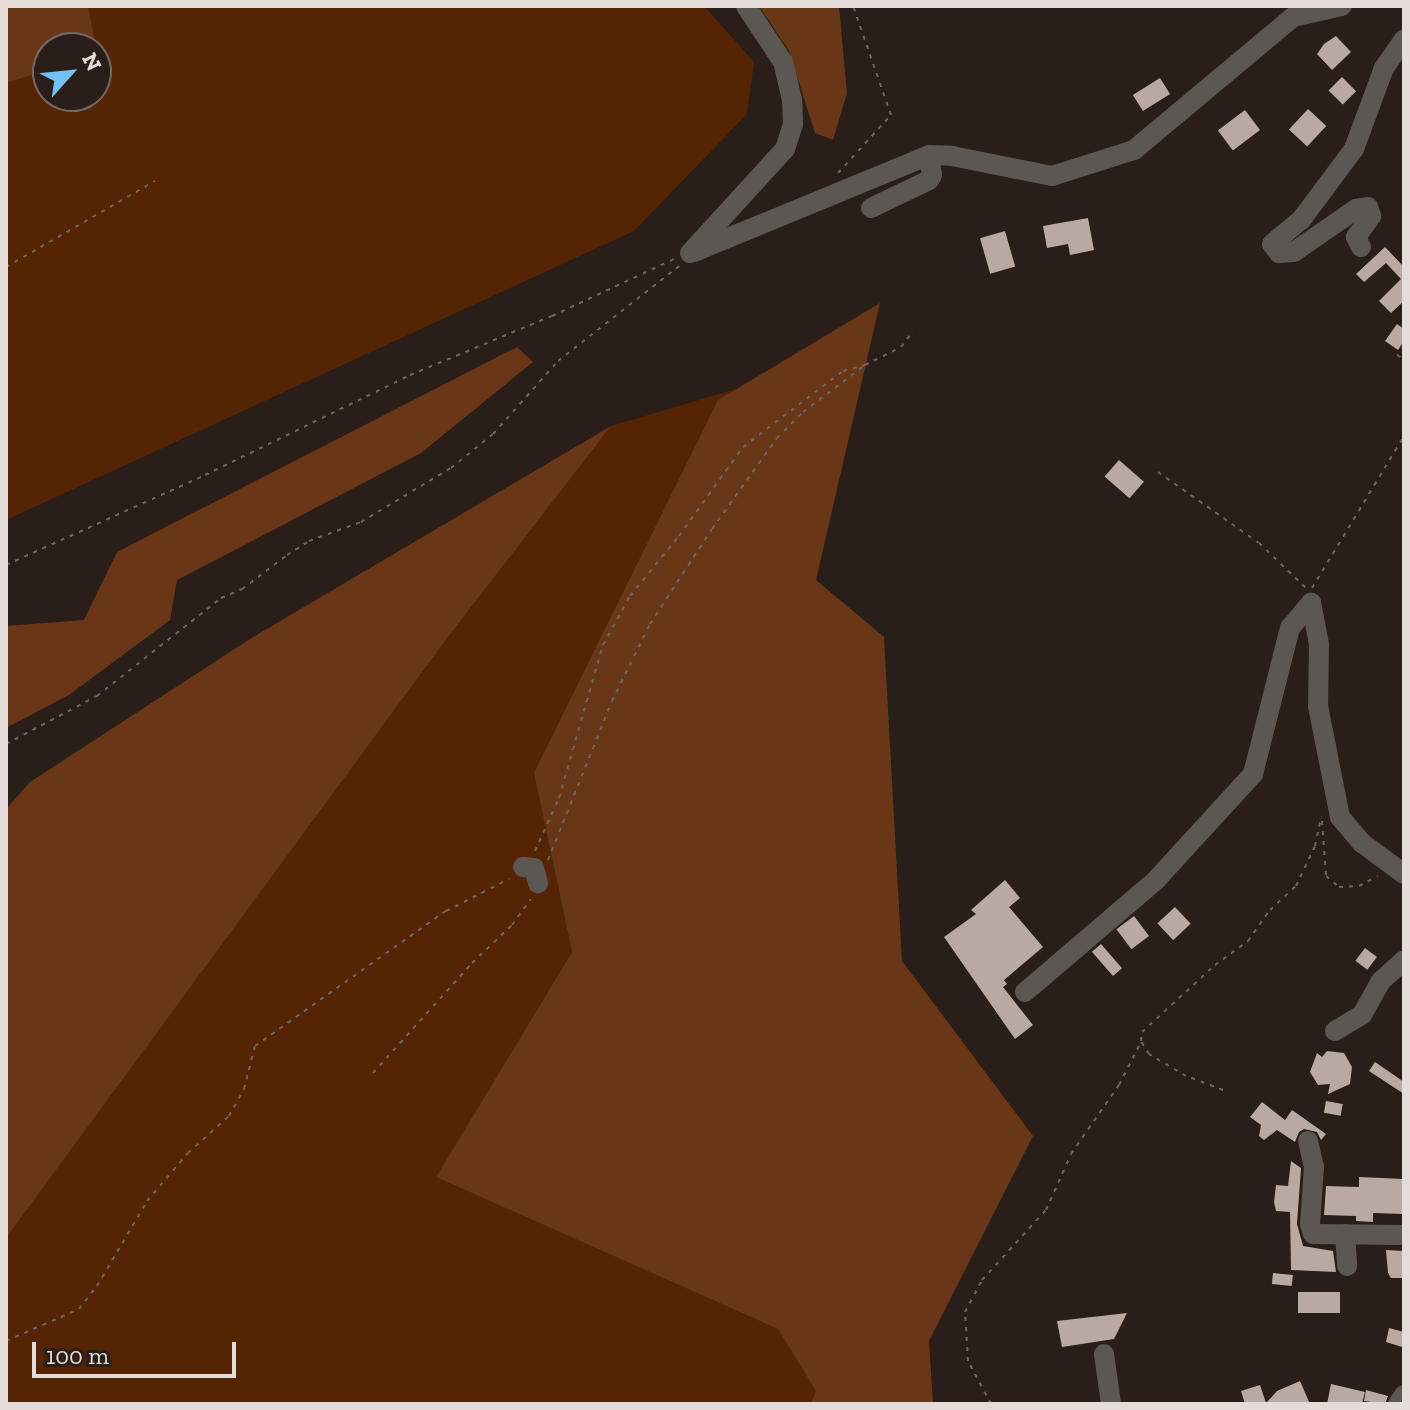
<!DOCTYPE html>
<html>
<head>
<meta charset="utf-8">
<style>
  body { margin:0 }
  #map { position:relative; width:1410px; height:1410px; overflow:hidden; background:#2a1e18; font-family:"Zilla Slab",serif }
  div>[style] { position:absolute }
  .green>* { inset:0; background:#552404 }
  .forest>* { inset:0; background:#6a3618 }
  .building>* { inset:0; background:#b9a9a2; transform-origin:0 0 }
  .path>* { height:2px; margin-top:-1px; transform-origin:0; background:repeating-linear-gradient(90deg,#6f645f 0 4px,transparent 0 10px) }
  .minor>* { height:20px; margin:-10px; padding:0 10px; transform-origin:10px; border-radius:10px; background:#5d5754 }
  span { translate:-50% -50%; white-space:nowrap; text-align:center; line-height:1.15; -webkit-text-stroke:8px #2a1e18; paint-order:stroke }
  .frame { position:absolute; inset:0; border:8px solid #e4dcd8; pointer-events:none }
  .north { position:absolute; left:32px; top:32px; width:80px; height:80px; box-sizing:border-box; background:#2a1e18; border:2px solid #746a65; border-radius:50%; rotate:63deg; font-size:22px; font-weight:700; line-height:32px; text-align:center; color:#e4dcd8 }
  .north::after { content:''; display:block; margin:auto; width:28px; height:36px; background:#71c1f5; clip-path:polygon(50% 0,100% 100%,50% 72%,0 100%) }
  .scale { position:absolute; left:32px; top:1342px; width:204px; height:36px; box-sizing:border-box; border:4px solid #e4dcd8; border-top:0; padding-left:10px; font-size:24px; line-height:28px; white-space:nowrap; color:#e4dcd8; -webkit-text-stroke:6px #2a1e18; paint-order:stroke }
</style>
</head>
<body>
<div id="map">
  <div class="green">
    <i style="clip-path:polygon(88px 6px,704px 6px,754px 62px,747px 114px,634px 231px,6px 520px,6px 83px,48px 70px,48px 96px,96px 96px,98px 56px)"></i>
    <i style="clip-path:polygon(736px 389px,534px 773px,572px 952px,436px 1177px,778px 1329px,817px 1391px,811px 1404px,6px 1404px,6px 1238px,445px 641px,611px 426px)"></i>
  </div>
  <div class="forest">
    <i style="clip-path:polygon(6px 6px,88px 6px,98px 57px,96px 48px,48px 48px,48px 70px,6px 83px)"></i>
    <i style="clip-path:polygon(759px 6px,839px 6px,847px 93px,833px 140px,815px 133px,789px 51px)"></i>
    <i style="clip-path:polygon(880px 303px,816px 580px,884px 637px,902px 961px,1033px 1136px,929px 1341px,933px 1404px,811px 1404px,816px 1391px,778px 1329px,436px 1177px,572px 952px,534px 773px,718px 400px)"></i>
    <i style="clip-path:polygon(517px 347px,533px 362px,421px 453px,177px 580px,170px 620px,69px 695px,6px 728px,6px 626px,84px 620px,117px 552px)"></i>
    <i style="clip-path:polygon(611px 426px,445px 641px,6px 1238px,6px 809px,30px 782px,253px 637px)"></i>
  </div>
  <div class="building">
    <i style="clip-path:polygon(1336px 36px,1351px 52px,1332px 70px,1317px 54px,1324px 44px)"></i>
    <i style="left:1342px;top:77px;width:20px;height:19px;rotate:45deg"></i>
    <i style="left:1160px;top:78px;width:19px;height:32px;rotate:58deg"></i>
    <i style="left:1308px;top:109px;width:25px;height:28px;rotate:43deg"></i>
    <i style="left:1245px;top:110px;width:25px;height:34px;rotate:53deg"></i>
    <i style="clip-path:polygon(1088px 218px,1094px 250px,1070px 255px,1068px 244px,1047px 248px,1043px 226px)"></i>
    <i style="left:1005px;top:231px;width:37px;height:26px;rotate:74deg"></i>
    <i style="clip-path:polygon(1385px 247px,1404px 267px,1404px 301px,1391px 313px,1379px 301px,1401px 279px,1386px 263px,1364px 282px,1356px 274px)"></i>
    <i style="clip-path:polygon(1397px 324px,1404px 329px,1404px 341px,1398px 350px,1385px 341px)"></i>
    <i style="left:1119px;top:460px;width:33px;height:22px;rotate:41deg"></i>
    <i style="clip-path:polygon(1005px 880px,1020px 898px,1009px 907px,1043px 947px,1004px 980px,1007px 984px,1003px 987px,1033px 1025px,1015px 1039px,944px 937px,976px 914px,971px 910px)"></i>
    <i style="left:1175px;top:907px;width:23px;height:24px;rotate:47deg"></i>
    <i style="left:1134px;top:916px;width:25px;height:22px;rotate:53deg"></i>
    <i style="left:1101px;top:944px;width:32px;height:12px;rotate:49deg"></i>
    <i style="left:1365px;top:948px;width:15px;height:16px;rotate:37deg"></i>
    <i style="clip-path:polygon(1327px 1051px,1344px 1053px,1352px 1067px,1350px 1084px,1328px 1094px,1330px 1084px,1318px 1085px,1310px 1072px,1317px 1053px,1322px 1057px)"></i>
    <i style="clip-path:polygon(1375px 1062px,1404px 1082px,1404px 1094px,1369px 1071px)"></i>
    <i style="left:1326px;top:1101px;width:17px;height:12px;rotate:10deg"></i>
    <i style="clip-path:polygon(1262px 1102px,1285px 1120px,1292px 1110px,1326px 1134px,1321px 1140px,1317px 1132px,1304px 1129px,1299px 1132px,1295px 1142px,1277px 1130px,1264px 1140px,1259px 1136px,1261px 1125px,1250px 1117px)"></i>
    <i style="clip-path:polygon(1291px 1161px,1301px 1168px,1297px 1224px,1303px 1246px,1333px 1251px,1336px 1272px,1291px 1270px,1290px 1212px,1276px 1211px,1274px 1202px,1276px 1185px,1288px 1186px)"></i>
    <i style="clip-path:polygon(1359px 1177px,1404px 1179px,1404px 1214px,1373px 1213px,1373px 1222px,1356px 1221px,1356px 1216px,1324px 1215px,1326px 1186px,1359px 1187px)"></i>
    <i style="clip-path:polygon(1386px 1250px,1404px 1251px,1404px 1278px,1391px 1278px,1388px 1273px)"></i>
    <i style="left:1273px;top:1273px;width:20px;height:11px;rotate:6deg"></i>
    <i style="left:1340px;top:1292px;width:21px;height:42px;rotate:90deg"></i>
    <i style="clip-path:polygon(1127px 1313px,1114px 1339px,1062px 1347px,1057px 1321px)"></i>
    <i style="clip-path:polygon(1389px 1328px,1404px 1332px,1402px 1347px,1386px 1342px)"></i>
    <i style="clip-path:polygon(1300px 1381px,1310px 1404px,1245px 1404px,1241px 1391px,1260px 1385px,1266px 1403px,1277px 1391px)"></i>
    <i style="clip-path:polygon(1331px 1384px,1365px 1392px,1362px 1404px,1327px 1404px)"></i>
    <i style="clip-path:polygon(1366px 1390px,1388px 1396px,1385px 1404px,1364px 1401px)"></i>
  </div>
  <div class="path">
    <i style="left:838px;top:173px;width:79px;rotate:-47.6deg"></i>
    <i style="left:891px;top:115px;width:115px;rotate:-109.2deg"></i>
    <i style="left:6px;top:267px;width:172px;rotate:-30deg"></i>
    <i style="left:1397px;top:355px;width:8px;rotate:30deg"></i>
    <i style="left:1158px;top:472px;width:123px;rotate:35.1deg"></i>
    <i style="left:1259px;top:543px;width:64px;rotate:43.7deg"></i>
    <i style="left:6px;top:565px;width:218px;rotate:-24.3deg"></i>
    <i style="left:205px;top:475px;width:228px;rotate:-26deg"></i>
    <i style="left:410px;top:375px;width:154px;rotate:-22.6deg"></i>
    <i style="left:552px;top:316px;width:135px;rotate:-25deg"></i>
    <i style="left:1312px;top:588px;width:178px;rotate:-58.8deg"></i>
    <i style="left:6px;top:744px;width:103px;rotate:-27.8deg"></i>
    <i style="left:97px;top:696px;width:158px;rotate:-38.3deg"></i>
    <i style="left:221px;top:598px;width:23px;rotate:-23deg"></i>
    <i style="left:242px;top:589px;width:56px;rotate:-37.1deg"></i>
    <i style="left:287px;top:555px;width:26px;rotate:-32deg"></i>
    <i style="left:309px;top:541px;width:55px;rotate:-20.1deg"></i>
    <i style="left:361px;top:522px;width:105px;rotate:-31deg"></i>
    <i style="left:451px;top:468px;width:54px;rotate:-39deg"></i>
    <i style="left:493px;top:434px;width:98px;rotate:-48.3deg"></i>
    <i style="left:558px;top:361px;width:154px;rotate:-38.1deg"></i>
    <i style="left:1322px;top:821px;width:55px;rotate:85.8deg"></i>
    <i style="left:1326px;top:876px;width:17px;rotate:40deg"></i>
    <i style="left:1339px;top:887px;width:20px;rotate:-3deg"></i>
    <i style="left:1359px;top:886px;width:21px;rotate:-28deg"></i>
    <i style="left:535px;top:851px;width:58px;rotate:-65.6deg"></i>
    <i style="left:559px;top:798px;width:159px;rotate:-74deg"></i>
    <i style="left:603px;top:645px;width:56px;rotate:-61.1deg"></i>
    <i style="left:630px;top:596px;width:77px;rotate:-50.8deg"></i>
    <i style="left:679px;top:536px;width:110px;rotate:-54.3deg"></i>
    <i style="left:743px;top:447px;width:126px;rotate:-37.2deg"></i>
    <i style="left:843px;top:371px;width:23px;rotate:-15deg"></i>
    <i style="left:548px;top:860px;width:171px;rotate:-68.1deg"></i>
    <i style="left:612px;top:701px;width:86px;rotate:-63.7deg"></i>
    <i style="left:650px;top:624px;width:113px;rotate:-56.9deg"></i>
    <i style="left:712px;top:529px;width:112px;rotate:-54.5deg"></i>
    <i style="left:777px;top:438px;width:37px;rotate:-45deg"></i>
    <i style="left:803px;top:412px;width:78px;rotate:-37.2deg"></i>
    <i style="left:865px;top:365px;width:40px;rotate:-26.6deg"></i>
    <i style="left:901px;top:347px;width:20px;rotate:-53deg"></i>
    <i style="left:373px;top:1073px;width:148px;rotate:-48deg"></i>
    <i style="left:472px;top:963px;width:55px;rotate:-43.5deg"></i>
    <i style="left:512px;top:925px;width:32px;rotate:-54deg"></i>
    <i style="left:1223px;top:1090px;width:40px;rotate:-159deg"></i>
    <i style="left:1186px;top:1076px;width:43px;rotate:-149.3deg"></i>
    <i style="left:1149px;top:1054px;width:15px;rotate:-122deg"></i>
    <i style="left:1141px;top:1041px;width:9px;rotate:-84deg"></i>
    <i style="left:1142px;top:1032px;width:99px;rotate:-42.5deg"></i>
    <i style="left:1215px;top:965px;width:41px;rotate:-36deg"></i>
    <i style="left:1248px;top:941px;width:38px;rotate:-55deg"></i>
    <i style="left:1270px;top:910px;width:35px;rotate:-43deg"></i>
    <i style="left:1296px;top:886px;width:44px;rotate:-64.6deg"></i>
    <i style="left:1315px;top:846px;width:30px;rotate:-78deg"></i>
    <i style="left:6px;top:1341px;width:80px;rotate:-23.7deg"></i>
    <i style="left:79px;top:1309px;width:29px;rotate:-52deg"></i>
    <i style="left:97px;top:1286px;width:99px;rotate:-59.5deg"></i>
    <i style="left:147px;top:1201px;width:63px;rotate:-49.5deg"></i>
    <i style="left:188px;top:1153px;width:55px;rotate:-42.1deg"></i>
    <i style="left:229px;top:1116px;width:31px;rotate:-61deg"></i>
    <i style="left:244px;top:1089px;width:44px;rotate:-75.7deg"></i>
    <i style="left:255px;top:1046px;width:234px;rotate:-35.3deg"></i>
    <i style="left:446px;top:911px;width:71px;rotate:-26.9deg"></i>
    <i style="left:991px;top:1404px;width:49px;rotate:-118.1deg"></i>
    <i style="left:968px;top:1361px;width:49px;rotate:-93.5deg"></i>
    <i style="left:965px;top:1312px;width:36px;rotate:-62deg"></i>
    <i style="left:982px;top:1280px;width:95px;rotate:-47.6deg"></i>
    <i style="left:1046px;top:1210px;width:61px;rotate:-65.9deg"></i>
    <i style="left:1071px;top:1154px;width:84px;rotate:-55.2deg"></i>
    <i style="left:1119px;top:1085px;width:48px;rotate:-62.9deg"></i>
  </div>
  <div class="minor">
    <i style="left:871px;top:208px;width:64px;rotate:-25.8deg"></i>
    <i style="left:929px;top:180px;width:6px;rotate:-59deg"></i>
    <i style="left:932px;top:175px;width:20px;rotate:-99deg"></i>
    <i style="left:929px;top:155px;width:23px;rotate:2deg"></i>
    <i style="left:952px;top:156px;width:102px;rotate:11.3deg"></i>
    <i style="left:1052px;top:176px;width:86px;rotate:-17.6deg"></i>
    <i style="left:1134px;top:150px;width:207px;rotate:-39.9deg"></i>
    <i style="left:1293px;top:17px;width:50px;rotate:-12.7deg"></i>
    <i style="left:1361px;top:247px;width:11px;rotate:-117deg"></i>
    <i style="left:1356px;top:237px;width:26px;rotate:-54deg"></i>
    <i style="left:1371px;top:216px;width:9px;rotate:-108deg"></i>
    <i style="left:1368px;top:207px;width:12px;rotate:171deg"></i>
    <i style="left:1356px;top:209px;width:75px;rotate:145.3deg"></i>
    <i style="left:1294px;top:252px;width:15px;rotate:176deg"></i>
    <i style="left:1279px;top:253px;width:11px;rotate:-128deg"></i>
    <i style="left:1272px;top:244px;width:38px;rotate:-40deg"></i>
    <i style="left:1301px;top:220px;width:89px;rotate:-53.3deg"></i>
    <i style="left:1354px;top:149px;width:86px;rotate:-69.7deg"></i>
    <i style="left:1384px;top:68px;width:35px;rotate:-55deg"></i>
    <i style="left:694px;top:252px;width:254px;rotate:-22.4deg"></i>
    <i style="left:690px;top:253px;width:141px;rotate:-47.6deg"></i>
    <i style="left:785px;top:149px;width:26px;rotate:-72deg"></i>
    <i style="left:793px;top:124px;width:24px;rotate:-92deg"></i>
    <i style="left:792px;top:100px;width:39px;rotate:-103deg"></i>
    <i style="left:783px;top:62px;width:67px;rotate:-123.5deg"></i>
    <i style="left:1311px;top:603px;width:42px;rotate:79deg"></i>
    <i style="left:1319px;top:644px;width:62px;rotate:90.9deg"></i>
    <i style="left:1318px;top:706px;width:113px;rotate:78.8deg"></i>
    <i style="left:1340px;top:817px;width:34px;rotate:50deg"></i>
    <i style="left:1362px;top:843px;width:52px;rotate:36.4deg"></i>
    <i style="left:523px;top:867px;width:11px;rotate:5deg"></i>
    <i style="left:534px;top:868px;width:16px;rotate:75deg"></i>
    <i style="left:1025px;top:992px;width:172px;rotate:-40.5deg"></i>
    <i style="left:1156px;top:880px;width:144px;rotate:-47.5deg"></i>
    <i style="left:1253px;top:774px;width:151px;rotate:-75.8deg"></i>
    <i style="left:1290px;top:628px;width:33px;rotate:-50deg"></i>
    <i style="left:1335px;top:1031px;width:31px;rotate:-31deg"></i>
    <i style="left:1362px;top:1015px;width:39px;rotate:-61deg"></i>
    <i style="left:1381px;top:981px;width:31px;rotate:-42deg"></i>
    <i style="left:1308px;top:1141px;width:27px;rotate:77deg"></i>
    <i style="left:1314px;top:1167px;width:57px;rotate:94deg"></i>
    <i style="left:1310px;top:1224px;width:10px;rotate:73deg"></i>
    <i style="left:1313px;top:1234px;width:91px;rotate:0.6deg"></i>
    <i style="left:1345px;top:1234px;width:32px;rotate:86deg"></i>
    <i style="left:1104px;top:1354px;width:50px;rotate:82deg"></i>
    <i style="left:1398px;top:1404px;width:11px;rotate:-56deg"></i>
  </div>
  <div class="frame"></div>
  <div class="north">N</div>
  <div class="scale">100 m</div>
</div>
</body>
</html>
